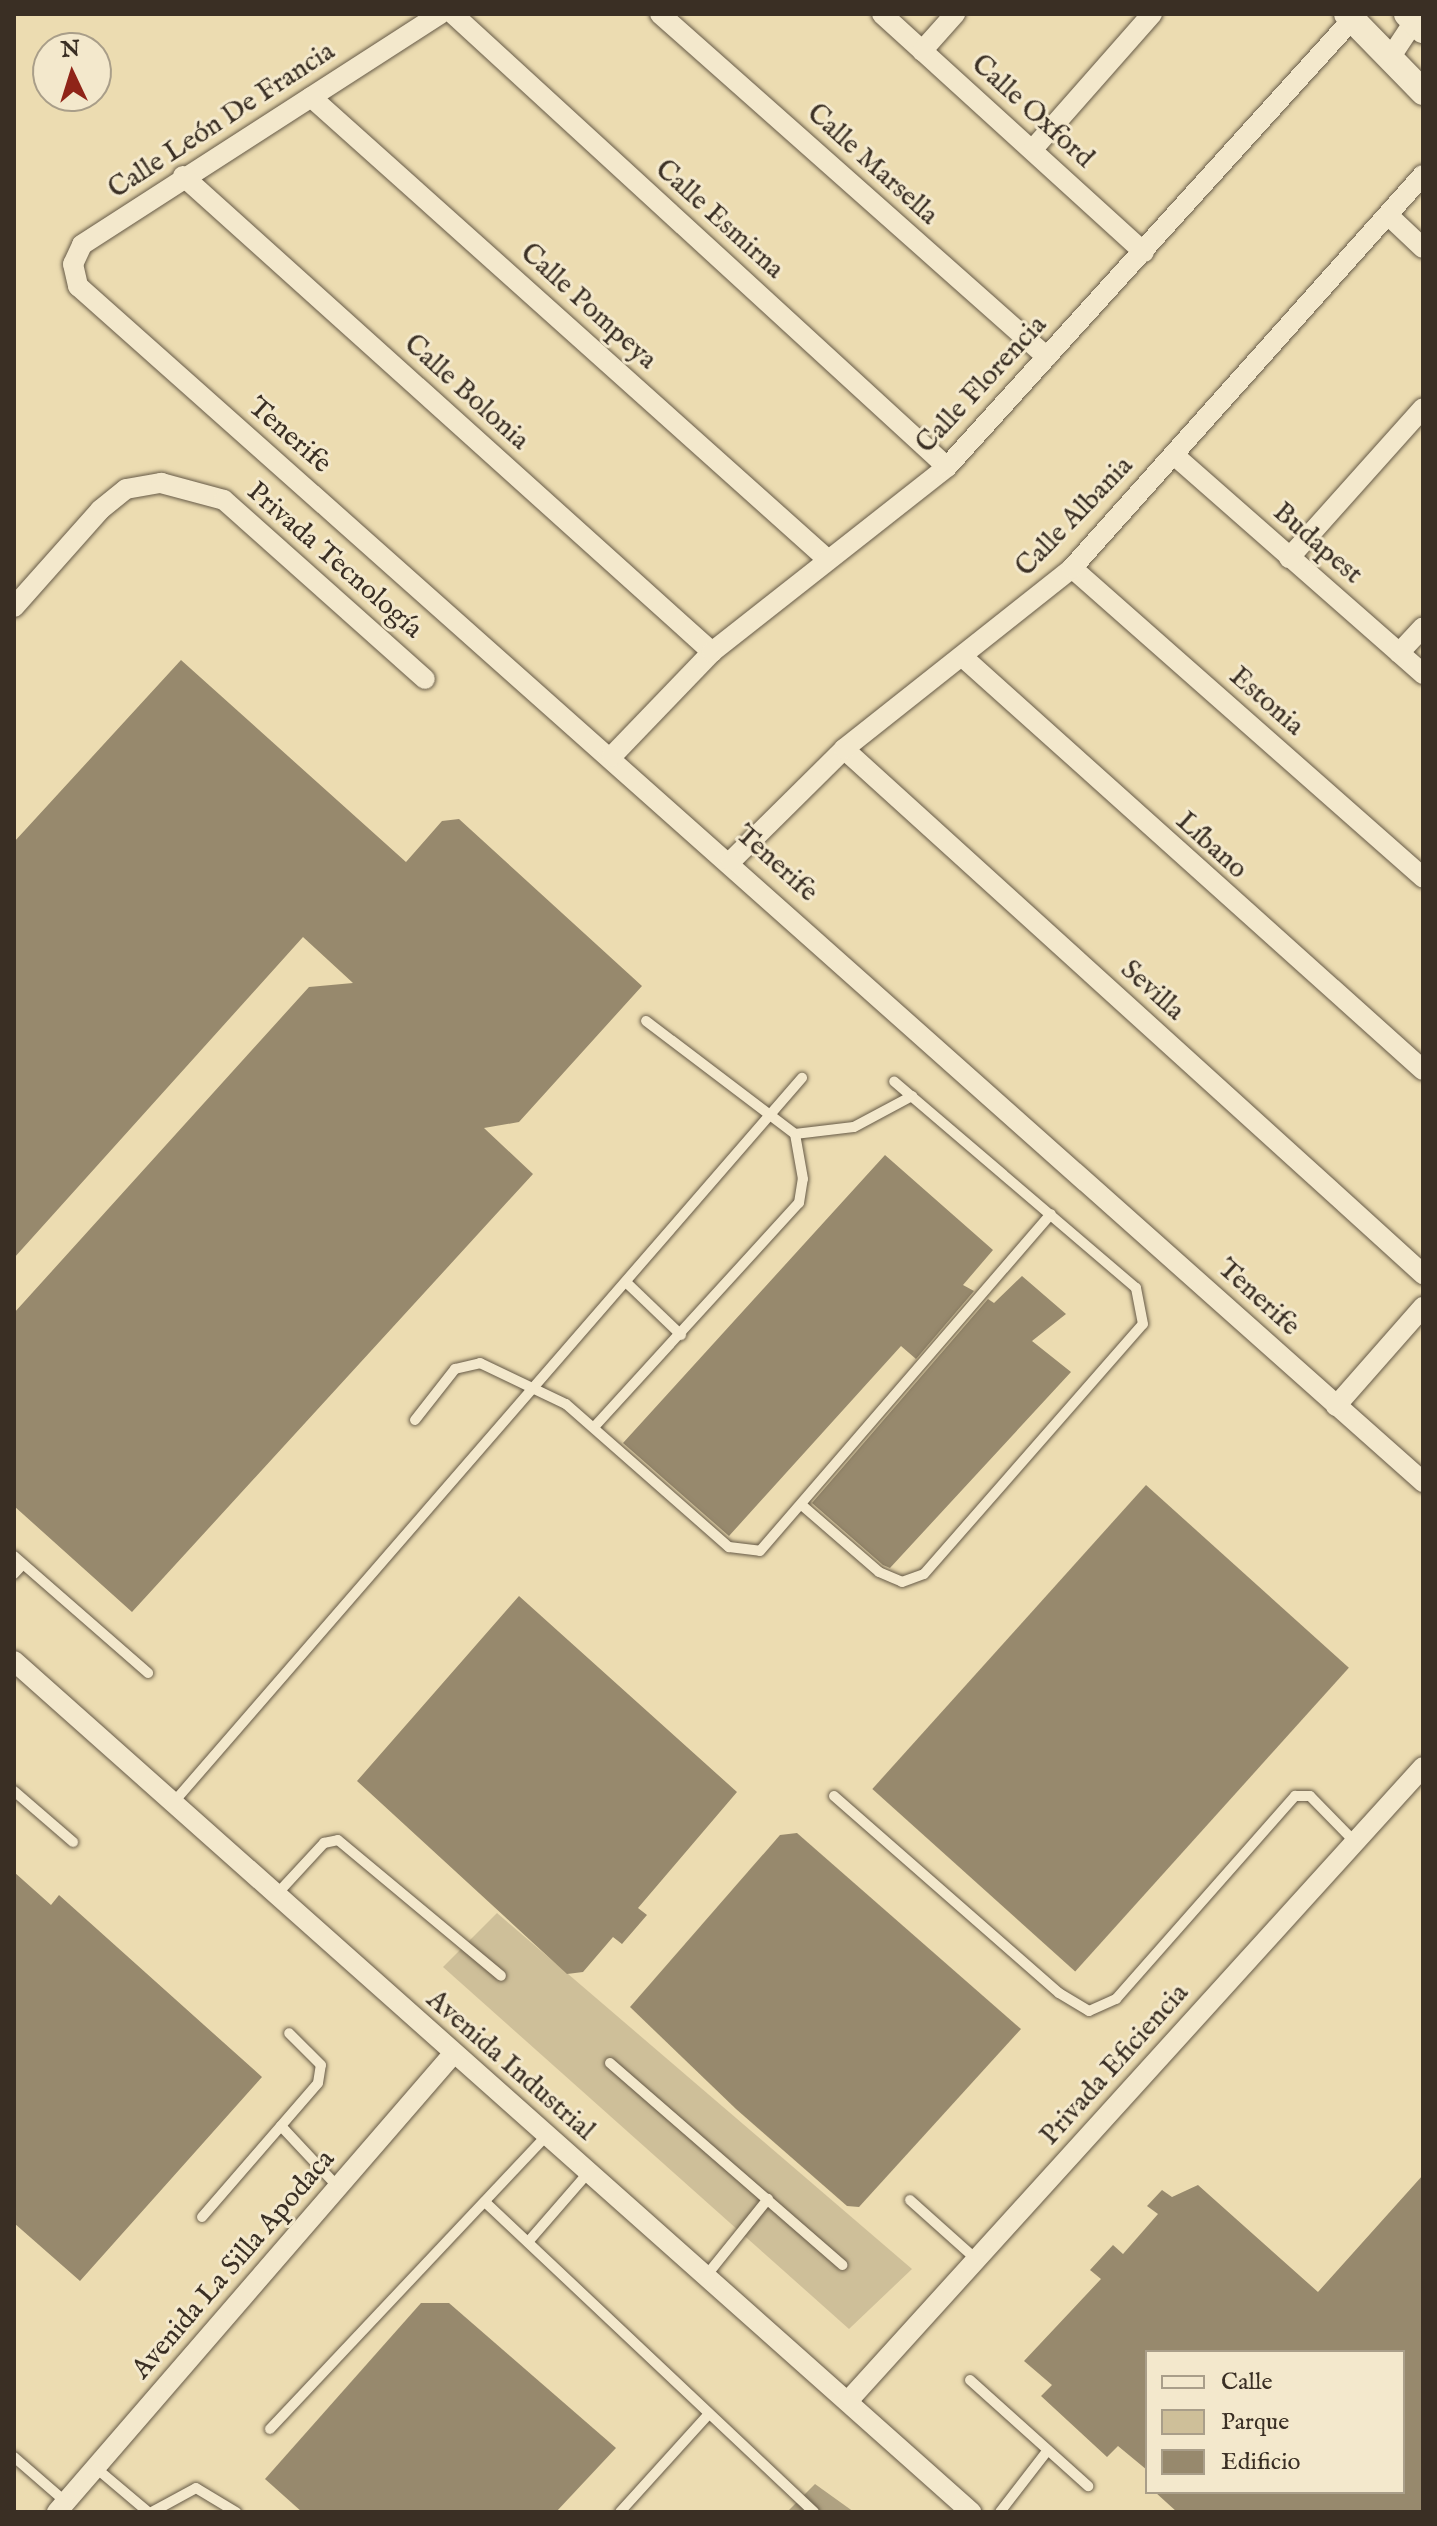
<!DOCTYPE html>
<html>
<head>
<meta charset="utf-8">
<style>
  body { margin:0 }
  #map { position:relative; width:1437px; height:2526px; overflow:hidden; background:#ecdcb1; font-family:"IM FELL English",serif }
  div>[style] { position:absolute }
  .green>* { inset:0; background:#cebf99 }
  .water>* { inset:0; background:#afa181 }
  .building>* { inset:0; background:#97896d; transform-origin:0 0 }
  .roads { filter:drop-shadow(0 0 2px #665a47) drop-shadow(0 0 2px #665a47) }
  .service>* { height:10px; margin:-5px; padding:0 5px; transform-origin:5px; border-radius:5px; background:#f3e8cc }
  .minor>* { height:20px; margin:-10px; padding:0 10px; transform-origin:10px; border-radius:10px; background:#f3e8cc }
  .tertiary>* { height:26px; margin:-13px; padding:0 13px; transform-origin:13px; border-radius:13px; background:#f3e8cc }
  span { translate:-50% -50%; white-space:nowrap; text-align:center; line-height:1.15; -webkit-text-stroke:6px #f3e8cc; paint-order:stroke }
  .street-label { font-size:28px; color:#3a2f24 }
  .frame { position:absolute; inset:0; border:16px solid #3a2f24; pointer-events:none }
  .legend { position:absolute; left:1145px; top:2350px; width:260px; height:144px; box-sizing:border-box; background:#f3e8cc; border:2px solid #a99e89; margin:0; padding:10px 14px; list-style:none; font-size:24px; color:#3a2f24 }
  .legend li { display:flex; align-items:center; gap:16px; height:40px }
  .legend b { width:40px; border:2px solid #a99e89 }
  .north { position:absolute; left:32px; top:32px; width:80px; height:80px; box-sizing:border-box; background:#f3e8cc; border:2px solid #a99e89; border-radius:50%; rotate:356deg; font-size:22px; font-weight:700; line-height:32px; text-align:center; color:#3a2f24 }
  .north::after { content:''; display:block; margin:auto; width:28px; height:36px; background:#8f2418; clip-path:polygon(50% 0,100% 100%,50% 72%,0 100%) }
</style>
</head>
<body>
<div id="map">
  <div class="green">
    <i style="clip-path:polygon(497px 1913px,912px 2269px,849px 2329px,443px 1967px)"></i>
  </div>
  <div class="water">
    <i style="clip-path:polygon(815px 2484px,854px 2512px,787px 2512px)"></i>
  </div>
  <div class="building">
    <i style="clip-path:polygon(181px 660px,406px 862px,442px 821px,459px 819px,642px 986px,519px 1122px,484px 1128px,533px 1174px,132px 1612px,14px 1506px,14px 1313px,309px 987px,353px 983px,303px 937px,14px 1258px,14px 842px)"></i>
    <i style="clip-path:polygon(885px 1155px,993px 1250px,963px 1285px,974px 1291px,916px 1359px,901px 1346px,729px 1536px,623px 1443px)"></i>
    <i style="clip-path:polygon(1022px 1276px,1066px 1314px,1032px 1341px,1071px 1372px,890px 1568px,883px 1565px,812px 1503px,988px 1299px,994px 1303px)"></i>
    <i style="left:1146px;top:1485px;width:273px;height:409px;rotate:42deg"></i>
    <i style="clip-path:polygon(519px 1596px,737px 1792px,638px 1908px,647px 1915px,622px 1944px,613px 1937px,583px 1972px,567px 1974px,357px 1781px)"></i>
    <i style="clip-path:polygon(797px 1833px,1021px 2029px,859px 2207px,847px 2206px,736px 2109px,630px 2007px,780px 1835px)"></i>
    <i style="clip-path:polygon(14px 1872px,51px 1905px,59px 1895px,262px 2077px,80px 2281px,14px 2223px)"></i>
    <i style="clip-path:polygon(1423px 2175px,1423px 2512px,1177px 2512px,1155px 2492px,1403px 2492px,1403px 2352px,1147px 2352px,1147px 2470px,1118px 2446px,1107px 2457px,1041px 2396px,1052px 2385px,1024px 2361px,1101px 2279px,1090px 2270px,1113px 2245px,1123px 2254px,1158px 2214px,1147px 2206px,1162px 2190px,1172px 2197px,1198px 2185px,1318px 2292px)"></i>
    <i style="clip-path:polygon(421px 2303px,449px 2303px,616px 2448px,556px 2512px,302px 2512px,265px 2479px)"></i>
  </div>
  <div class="roads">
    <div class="service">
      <i style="left:795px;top:1134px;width:59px;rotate:-6.8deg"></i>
      <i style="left:854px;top:1127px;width:66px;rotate:-28.1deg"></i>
      <i style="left:627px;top:1283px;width:75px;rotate:43.9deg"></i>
      <i style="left:415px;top:1420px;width:65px;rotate:-51.9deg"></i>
      <i style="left:455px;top:1369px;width:26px;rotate:-13deg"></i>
      <i style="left:480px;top:1363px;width:95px;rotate:25.5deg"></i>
      <i style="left:566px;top:1404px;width:217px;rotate:41.3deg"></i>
      <i style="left:729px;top:1547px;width:31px;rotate:7deg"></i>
      <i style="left:760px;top:1551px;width:445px;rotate:-49.2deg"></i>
      <i style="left:596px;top:1425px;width:301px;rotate:-47.6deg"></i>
      <i style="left:799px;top:1203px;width:24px;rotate:-81deg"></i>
      <i style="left:803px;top:1179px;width:46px;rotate:-100.1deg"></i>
      <i style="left:795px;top:1134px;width:187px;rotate:-142.8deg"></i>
      <i style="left:804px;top:1507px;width:99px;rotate:40.9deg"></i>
      <i style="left:879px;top:1572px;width:25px;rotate:23deg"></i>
      <i style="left:902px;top:1582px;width:23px;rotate:-20deg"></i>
      <i style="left:924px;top:1574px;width:332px;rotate:-48.8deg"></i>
      <i style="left:1143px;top:1324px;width:37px;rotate:-101deg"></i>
      <i style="left:1136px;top:1288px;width:318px;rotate:-139.5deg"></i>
      <i style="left:14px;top:1556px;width:178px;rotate:41.1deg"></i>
      <i style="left:14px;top:1574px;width:13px;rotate:-48deg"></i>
      <i style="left:14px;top:1791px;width:78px;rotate:40.8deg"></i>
      <i style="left:834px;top:1796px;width:299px;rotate:41.2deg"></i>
      <i style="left:1059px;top:1993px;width:35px;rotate:31deg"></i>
      <i style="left:1089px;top:2011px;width:30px;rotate:-24deg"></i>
      <i style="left:1116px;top:1999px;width:271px;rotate:-48.6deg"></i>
      <i style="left:1295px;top:1796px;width:15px"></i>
      <i style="left:1310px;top:1796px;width:64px;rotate:45.6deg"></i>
      <i style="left:173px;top:1803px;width:960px;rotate:-49.06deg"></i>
      <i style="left:276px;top:1895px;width:71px;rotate:-47.3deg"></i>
      <i style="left:324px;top:1843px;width:14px;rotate:-12deg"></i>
      <i style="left:338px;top:1840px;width:212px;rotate:39.8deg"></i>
      <i style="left:610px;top:2063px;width:308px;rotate:41deg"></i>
      <i style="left:281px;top:2126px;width:83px;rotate:46.9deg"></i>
      <i style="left:910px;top:2200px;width:89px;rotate:41.8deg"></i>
      <i style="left:485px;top:2202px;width:452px;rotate:43.3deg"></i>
      <i style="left:202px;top:2217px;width:177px;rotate:-49.1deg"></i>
      <i style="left:318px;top:2083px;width:18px;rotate:-81deg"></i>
      <i style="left:321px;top:2065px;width:45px;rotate:-135deg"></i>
      <i style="left:528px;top:2242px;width:91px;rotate:-49deg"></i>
      <i style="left:706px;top:2276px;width:99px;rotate:-51.2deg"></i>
      <i style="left:970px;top:2380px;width:159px;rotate:41.9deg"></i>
      <i style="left:270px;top:2429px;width:403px;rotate:-46.7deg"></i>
      <i style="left:14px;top:2457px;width:69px;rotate:40.9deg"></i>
      <i style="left:96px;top:2468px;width:68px;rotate:40.2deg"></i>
      <i style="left:152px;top:2512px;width:50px;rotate:-28.6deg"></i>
      <i style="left:196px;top:2488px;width:47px;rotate:31deg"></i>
      <i style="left:620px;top:2512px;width:132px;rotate:-47.8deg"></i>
      <i style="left:1000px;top:2512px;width:78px;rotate:-52.3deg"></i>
    </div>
    <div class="minor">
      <i style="left:440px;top:14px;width:426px;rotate:147.2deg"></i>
      <i style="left:82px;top:245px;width:21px;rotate:115deg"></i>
      <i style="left:73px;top:264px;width:23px;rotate:77deg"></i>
      <i style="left:78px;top:286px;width:1800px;rotate:41.64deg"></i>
      <i style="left:453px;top:14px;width:670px;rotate:42.52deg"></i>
      <i style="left:660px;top:14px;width:517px;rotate:41.55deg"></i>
      <i style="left:882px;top:14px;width:354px;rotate:42.3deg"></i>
      <i style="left:922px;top:51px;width:50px;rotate:-48.3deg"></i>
      <i style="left:1390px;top:58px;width:53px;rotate:-56.6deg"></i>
      <i style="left:311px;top:97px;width:693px;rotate:41.84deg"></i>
      <i style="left:1033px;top:149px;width:180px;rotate:-48.6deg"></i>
      <i style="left:183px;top:176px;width:712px;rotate:41.98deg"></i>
      <i style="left:1388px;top:215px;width:48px;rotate:43.3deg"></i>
      <i style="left:1174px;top:455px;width:332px;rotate:41.3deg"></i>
      <i style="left:1289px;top:558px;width:201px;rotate:-48.2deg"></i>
      <i style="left:1072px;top:568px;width:468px;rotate:41.4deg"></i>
      <i style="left:14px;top:607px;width:130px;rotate:-48.4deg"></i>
      <i style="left:100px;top:510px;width:33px;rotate:-39deg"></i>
      <i style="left:126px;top:489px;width:36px;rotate:-10deg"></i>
      <i style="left:161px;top:483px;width:65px;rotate:15.1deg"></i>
      <i style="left:224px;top:500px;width:269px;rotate:41.7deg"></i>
      <i style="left:1399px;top:653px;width:35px;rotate:-47deg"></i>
      <i style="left:965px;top:659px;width:615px;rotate:41.9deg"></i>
      <i style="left:844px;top:749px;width:782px;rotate:42.2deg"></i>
      <i style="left:612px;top:756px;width:144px;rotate:-46.1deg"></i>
      <i style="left:712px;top:652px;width:299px;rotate:-38.2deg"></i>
      <i style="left:947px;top:467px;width:611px;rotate:-47.85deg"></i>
      <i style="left:731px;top:861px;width:159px;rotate:-44.7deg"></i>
      <i style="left:844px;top:749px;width:291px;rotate:-38.4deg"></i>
      <i style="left:1072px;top:568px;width:527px;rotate:-48.23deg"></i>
      <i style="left:1336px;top:1406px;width:132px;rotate:-48.7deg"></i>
      <i style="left:14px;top:1661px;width:1281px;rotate:41.64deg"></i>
      <i style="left:848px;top:2401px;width:856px;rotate:-47.79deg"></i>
      <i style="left:57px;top:2512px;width:605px;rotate:-49.15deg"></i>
    </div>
    <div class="tertiary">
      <i style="left:1347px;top:14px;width:109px;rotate:45.7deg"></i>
      <i style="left:1407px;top:14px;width:23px;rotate:45deg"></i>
    </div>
  </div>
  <div class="street-label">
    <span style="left:1032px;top:112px;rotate:42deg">Calle Oxford</span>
    <span style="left:222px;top:121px;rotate:-33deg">Calle León De Francia</span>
    <span style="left:872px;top:165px;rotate:42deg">Calle Marsella</span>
    <span style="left:719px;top:220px;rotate:42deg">Calle Esmirna</span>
    <span style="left:588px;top:307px;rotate:42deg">Calle Pompeya</span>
    <span style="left:982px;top:385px;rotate:-47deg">Calle Florencia</span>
    <span style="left:466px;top:393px;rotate:42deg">Calle Bolonia</span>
    <span style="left:289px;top:436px;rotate:41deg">Tenerife</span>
    <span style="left:1075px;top:517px;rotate:-46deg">Calle Albania</span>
    <span style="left:1317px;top:544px;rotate:41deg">Budapest</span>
    <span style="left:334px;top:561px;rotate:41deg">Privada Tecnología</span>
    <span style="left:1266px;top:702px;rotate:41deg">Estonia</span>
    <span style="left:1211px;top:846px;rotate:42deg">Líbano</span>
    <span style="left:776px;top:864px;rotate:42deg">Tenerife</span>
    <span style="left:1152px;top:991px;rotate:42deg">Sevilla</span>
    <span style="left:1258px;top:1298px;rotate:42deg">Tenerife</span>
    <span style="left:1115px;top:2065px;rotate:-48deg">Privada Eficiencia</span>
    <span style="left:510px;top:2066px;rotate:41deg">Avenida Industrial</span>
    <span style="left:234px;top:2265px;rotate:-49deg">Avenida La Silla Apodaca</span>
  </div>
  <div class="frame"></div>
  <ul class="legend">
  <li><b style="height:10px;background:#f3e8cc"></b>Calle</li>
  <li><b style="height:22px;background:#cebf99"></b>Parque</li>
  <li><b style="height:22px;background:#97896d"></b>Edificio</li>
  </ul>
  <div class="north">N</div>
</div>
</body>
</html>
